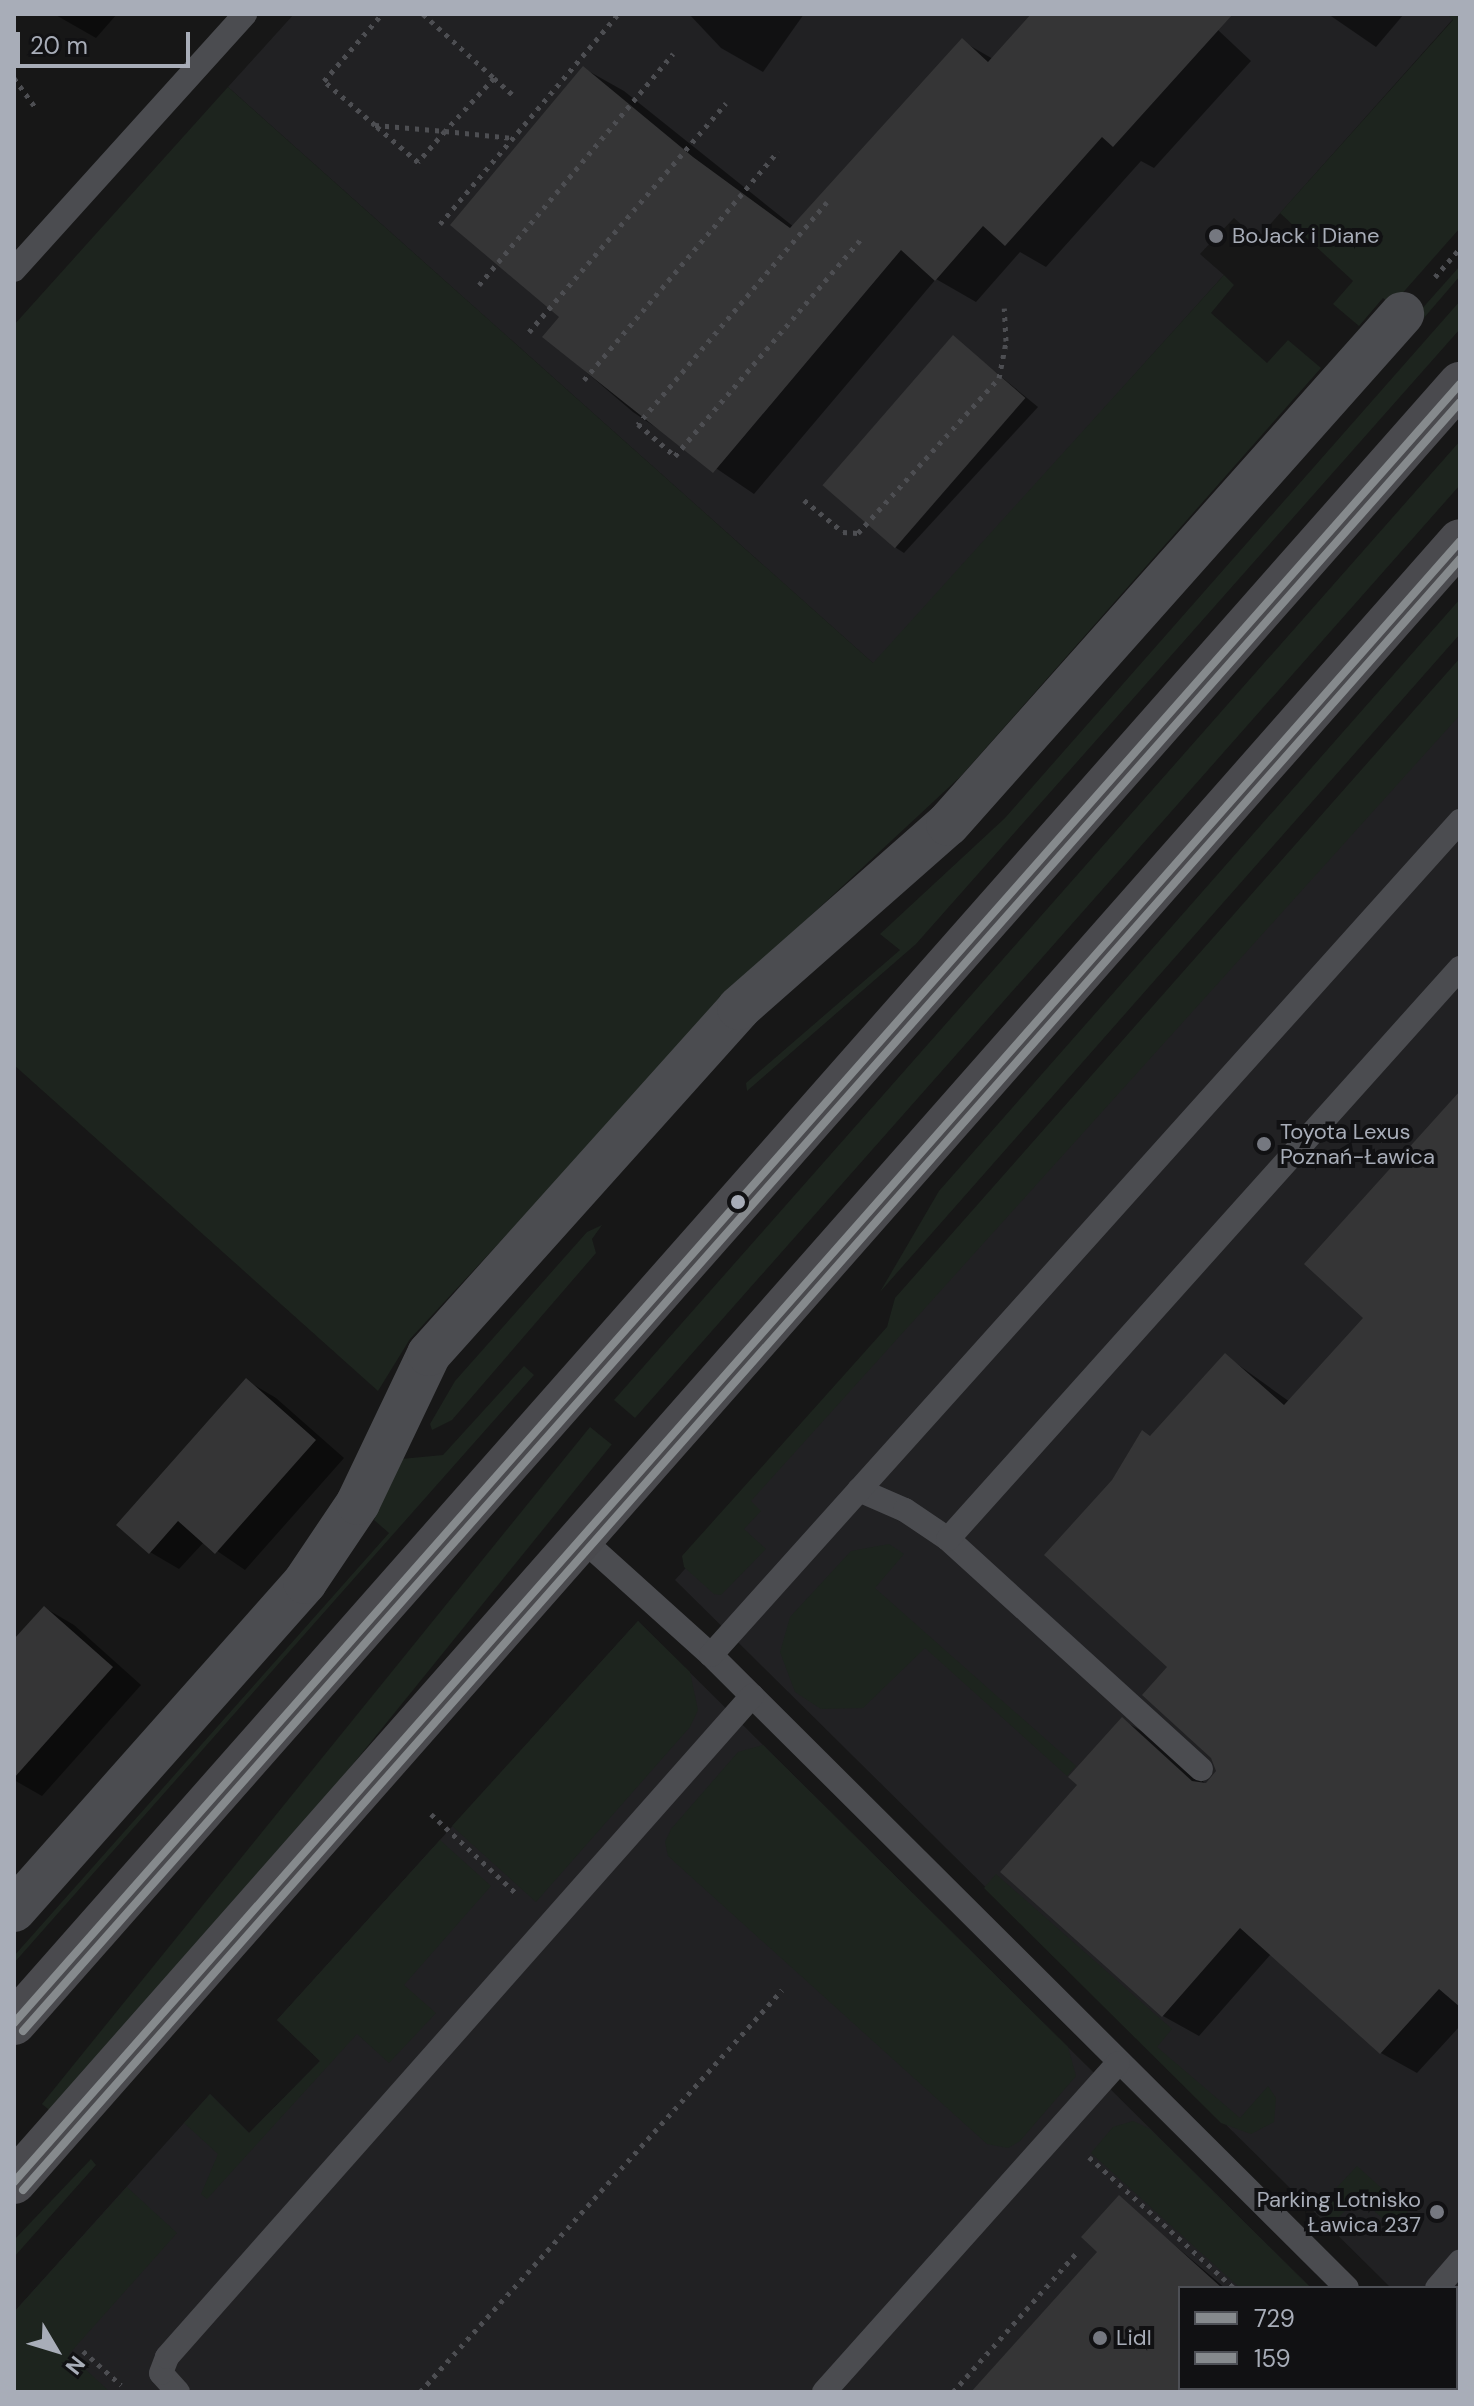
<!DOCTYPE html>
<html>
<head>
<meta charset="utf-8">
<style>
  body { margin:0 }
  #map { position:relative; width:1474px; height:2406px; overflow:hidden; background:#171717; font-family:"DM Sans",sans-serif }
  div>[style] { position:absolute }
  .built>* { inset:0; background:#212123 }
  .green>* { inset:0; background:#1d241e; transform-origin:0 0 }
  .shadow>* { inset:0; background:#0007 }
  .building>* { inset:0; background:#353536; transform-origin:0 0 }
  .path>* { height:5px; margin-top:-2.5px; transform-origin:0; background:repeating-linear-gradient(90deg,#4d4e52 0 4px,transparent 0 10px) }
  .lane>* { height:24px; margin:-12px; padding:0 12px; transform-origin:12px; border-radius:12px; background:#4b4c50 }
  .street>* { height:44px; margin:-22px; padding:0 22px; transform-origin:22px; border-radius:22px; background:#4b4c50 }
  .secondary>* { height:44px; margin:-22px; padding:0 22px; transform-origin:22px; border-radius:22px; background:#4a4a4e }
  .bus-1>* { height:8px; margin:-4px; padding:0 4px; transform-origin:4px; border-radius:4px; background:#868a8d }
  .bus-2>* { height:8px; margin:-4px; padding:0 4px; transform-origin:4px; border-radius:4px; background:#868a8d }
  .dots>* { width:22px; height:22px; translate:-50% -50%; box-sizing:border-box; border:4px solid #111113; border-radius:50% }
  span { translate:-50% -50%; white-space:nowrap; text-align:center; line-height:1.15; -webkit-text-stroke:8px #111113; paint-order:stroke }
  .poi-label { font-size:22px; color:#a8adb8 }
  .left { translate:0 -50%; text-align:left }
  .right { translate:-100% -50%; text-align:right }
  .frame { position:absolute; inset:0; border:16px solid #a8adb8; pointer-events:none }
  .legend { position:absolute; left:1178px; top:2286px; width:280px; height:104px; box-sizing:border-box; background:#111113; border:2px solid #4d4f55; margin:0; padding:10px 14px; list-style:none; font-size:24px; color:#a8adb8 }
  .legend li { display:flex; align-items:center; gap:16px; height:40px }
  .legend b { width:40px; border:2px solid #4d4f55 }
  .north { position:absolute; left:16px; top:2310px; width:80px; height:80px; -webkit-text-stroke:6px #111113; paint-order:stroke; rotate:128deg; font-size:22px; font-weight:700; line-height:32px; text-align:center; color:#a8adb8 }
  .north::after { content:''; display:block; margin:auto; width:28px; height:36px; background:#a8adb8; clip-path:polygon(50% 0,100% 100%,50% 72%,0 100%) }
  .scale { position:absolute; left:16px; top:32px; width:174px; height:36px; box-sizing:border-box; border:4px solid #a8adb8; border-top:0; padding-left:10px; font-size:24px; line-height:28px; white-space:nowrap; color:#a8adb8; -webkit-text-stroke:6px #111113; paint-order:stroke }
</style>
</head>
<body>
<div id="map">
  <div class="built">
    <i style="clip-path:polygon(294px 14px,1447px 14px,1453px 19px,1257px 239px,1234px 218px,1200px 254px,1224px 275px,874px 664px,228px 87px)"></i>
    <i style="clip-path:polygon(1460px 708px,1460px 2356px,1456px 2288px,1391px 2288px,675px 1580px)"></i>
    <i style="clip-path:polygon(638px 1621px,1311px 2288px,1180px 2288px,1180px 2388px,1415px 2392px,14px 2392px,14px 2312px,210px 2094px,249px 2133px,320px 2061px,277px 2020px)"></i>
  </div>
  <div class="green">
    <i style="clip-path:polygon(1447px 14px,1460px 14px,1460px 228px,1392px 305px,1383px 298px,1359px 326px,1333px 304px,1353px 281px,1280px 213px,1453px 20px)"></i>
    <i style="clip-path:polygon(228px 87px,873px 663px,1224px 275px,1234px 285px,1211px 313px,1267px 363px,1288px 340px,1321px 368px,961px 776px,749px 973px,410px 1339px,378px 1391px,14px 1065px,14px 325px)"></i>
    <i style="clip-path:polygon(1460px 266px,1460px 276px,1417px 326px,1411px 321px)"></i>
    <i style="clip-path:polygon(1460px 301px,1460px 329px,916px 944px,747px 1091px,746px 1083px,900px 950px,880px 934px,1005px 818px)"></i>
    <i style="clip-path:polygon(1460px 441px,1460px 485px,1399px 554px,635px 1418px,614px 1400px)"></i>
    <i style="clip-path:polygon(1460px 599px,1460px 634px,880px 1292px,939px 1191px)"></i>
    <i style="clip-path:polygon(1460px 658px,1460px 715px,751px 1501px,761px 1511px,744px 1529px,766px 1549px,721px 1595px,714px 1594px,684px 1567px,682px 1556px,887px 1327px,895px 1298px)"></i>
    <i style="clip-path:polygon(602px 1225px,592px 1239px,596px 1253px,452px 1420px,432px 1430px,430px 1424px,455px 1381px,587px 1232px)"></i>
    <i style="clip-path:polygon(524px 1366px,534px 1375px,14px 1963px,14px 1956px,389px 1533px,374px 1520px,401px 1459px,443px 1455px)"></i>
    <i style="left:590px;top:1427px;width:28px;height:871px;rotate:39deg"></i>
    <i style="clip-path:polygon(889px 1544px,904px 1554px,875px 1588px,1076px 1766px,1067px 1776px,925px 1648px,863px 1708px,821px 1709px,795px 1692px,780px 1652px,790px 1617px,851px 1551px)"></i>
    <i style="clip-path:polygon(638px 1621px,690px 1672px,698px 1710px,690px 1727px,536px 1902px,452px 1826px)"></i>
    <i style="clip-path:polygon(763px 1745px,1068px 2047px,1076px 2076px,1020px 2141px,1008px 2148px,987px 2144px,668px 1856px,665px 1842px,671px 1829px,738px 1752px)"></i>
    <i style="clip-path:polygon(440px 1840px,491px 1886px,404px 1985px,436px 2013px,389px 2063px,357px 2034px,207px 2199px,201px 2194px,218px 2154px,184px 2123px,210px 2094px,249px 2133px,320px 2061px,277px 2020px)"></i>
    <i style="clip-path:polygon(996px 1874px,1172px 2029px,1157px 2047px,1240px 2118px,1268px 2086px,1276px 2098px,1274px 2122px,1251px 2134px,1221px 2123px,984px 1888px)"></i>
    <i style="clip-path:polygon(1133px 2121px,1150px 2129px,1311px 2288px,1240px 2288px,1091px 2153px,1113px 2127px)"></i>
    <i style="clip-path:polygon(91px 2159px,96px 2165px,14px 2257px,14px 2240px)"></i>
    <i style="clip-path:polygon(1357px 2166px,1408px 2212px,1393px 2228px,1359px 2197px,1328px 2228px,1325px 2224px,1325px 2200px)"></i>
    <i style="clip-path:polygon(127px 2187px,177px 2233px,69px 2354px,110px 2392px,14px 2392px,14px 2312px)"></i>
    <i style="left:1351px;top:2388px;width:60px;height:6px"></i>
  </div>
  <div class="shadow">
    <i style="clip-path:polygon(54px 14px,117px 14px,96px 38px)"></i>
    <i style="clip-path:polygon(689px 14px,804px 14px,763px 72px,721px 48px)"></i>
    <i style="clip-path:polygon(1034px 14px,1201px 14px,1251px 61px,1154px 168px,1141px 161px,1046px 267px,1020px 252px,976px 302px,936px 279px,754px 494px,633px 412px,545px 337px,562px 317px,583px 68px,624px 91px,794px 227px,962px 41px,993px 59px)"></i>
    <i style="clip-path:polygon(1328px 14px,1404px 14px,1376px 47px)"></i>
    <i style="clip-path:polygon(953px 337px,1038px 407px,904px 553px,890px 544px)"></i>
    <i style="clip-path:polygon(1460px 1094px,1460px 2026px,1417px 2073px,1381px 2053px,1271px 1954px,1199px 2036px,1163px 2016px,1003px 1871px,1080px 1785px,1122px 1720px,1158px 1740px,1207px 1785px,1218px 1772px,1170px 1666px,1152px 1438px,1226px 1356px,1290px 1402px,1366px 1318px)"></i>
    <i style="clip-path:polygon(247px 1381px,276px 1398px,344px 1458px,245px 1570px,204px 1542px,179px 1569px,150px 1552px)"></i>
    <i style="clip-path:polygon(45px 1608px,74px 1625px,141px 1685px,42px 1796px,14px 1780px,14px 1643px)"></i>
    <i style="clip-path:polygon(1119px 2198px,1225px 2288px,1180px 2288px,1180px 2388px,1340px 2392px,975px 2392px,1100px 2252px)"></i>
  </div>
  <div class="building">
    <i style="clip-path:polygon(1031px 14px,1233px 14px,1113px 147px,1102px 137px,1005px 246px,983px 226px,935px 281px,901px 250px,713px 473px,542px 337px,559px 317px,450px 225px,583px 66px,693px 157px,790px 228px,962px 38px,988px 62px)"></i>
    <i style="left:953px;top:335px;width:96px;height:199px;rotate:41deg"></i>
    <i style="clip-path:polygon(1460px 1091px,1460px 2007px,1439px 1989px,1380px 2054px,1240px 1928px,1162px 2017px,1000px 1872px,1077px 1785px,1068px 1777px,1122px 1717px,1192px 1781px,1206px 1783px,1216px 1771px,1211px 1758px,1142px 1695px,1167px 1667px,1044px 1555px,1112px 1480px,1142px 1430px,1150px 1436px,1225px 1353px,1284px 1405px,1363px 1318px,1304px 1264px)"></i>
    <i style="clip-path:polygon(246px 1378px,316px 1440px,215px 1554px,178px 1521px,149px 1554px,116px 1525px)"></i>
    <i style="clip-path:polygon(44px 1606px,113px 1667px,14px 1778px,14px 1639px)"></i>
    <i style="clip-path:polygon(1119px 2195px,1222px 2288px,1180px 2288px,1180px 2392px,971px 2392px,1097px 2252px,1081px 2237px)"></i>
  </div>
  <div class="path">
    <i style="left:423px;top:14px;width:96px;rotate:42deg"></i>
    <i style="left:494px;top:78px;width:72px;rotate:132.8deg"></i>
    <i style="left:445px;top:131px;width:41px;rotate:131.1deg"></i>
    <i style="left:418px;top:162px;width:57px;rotate:-139.3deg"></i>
    <i style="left:375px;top:125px;width:70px;rotate:4.9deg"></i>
    <i style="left:445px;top:131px;width:68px;rotate:5.9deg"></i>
    <i style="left:14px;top:78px;width:36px;rotate:54deg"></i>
    <i style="left:494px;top:78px;width:25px;rotate:42deg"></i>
    <i style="left:375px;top:125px;width:67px;rotate:-139.2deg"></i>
    <i style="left:324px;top:81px;width:89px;rotate:-49.1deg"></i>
    <i style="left:827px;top:202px;width:292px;rotate:130.4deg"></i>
    <i style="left:638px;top:424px;width:49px;rotate:40.9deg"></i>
    <i style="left:675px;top:456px;width:289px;rotate:-49.4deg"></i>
    <i style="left:440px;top:224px;width:275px;rotate:-49.7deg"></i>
    <i style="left:1435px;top:277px;width:38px;rotate:-49deg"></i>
    <i style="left:479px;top:285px;width:302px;rotate:-50deg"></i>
    <i style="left:529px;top:332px;width:302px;rotate:-49.3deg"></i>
    <i style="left:584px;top:380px;width:300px;rotate:-49.7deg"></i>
    <i style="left:804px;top:500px;width:50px;rotate:39.4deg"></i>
    <i style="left:843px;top:532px;width:15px;rotate:4deg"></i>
    <i style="left:858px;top:533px;width:210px;rotate:-47.7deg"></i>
    <i style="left:999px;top:378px;width:38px;rotate:-79deg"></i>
    <i style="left:1006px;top:341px;width:33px;rotate:-93deg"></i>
    <i style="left:431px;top:1814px;width:119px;rotate:43deg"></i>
    <i style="left:1089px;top:2157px;width:195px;rotate:42.1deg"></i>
    <i style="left:83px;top:2351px;width:51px;rotate:41.8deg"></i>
    <i style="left:1344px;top:2388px;width:6px;rotate:39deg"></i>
    <i style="left:420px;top:2392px;width:541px;rotate:-48deg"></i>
    <i style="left:953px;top:2392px;width:188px;rotate:-48.4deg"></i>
  </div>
  <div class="lane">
    <i style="left:14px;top:270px;width:345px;rotate:-47.9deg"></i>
    <i style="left:859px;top:1490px;width:50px;rotate:23.5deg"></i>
    <i style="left:905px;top:1510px;width:52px;rotate:34deg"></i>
    <i style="left:948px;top:1539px;width:342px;rotate:42.3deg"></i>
    <i style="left:581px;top:1538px;width:175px;rotate:42deg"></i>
    <i style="left:711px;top:1655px;width:897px;rotate:44.86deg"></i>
    <i style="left:948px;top:1539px;width:767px;rotate:-48.12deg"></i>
    <i style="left:711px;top:1655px;width:1121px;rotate:-48.07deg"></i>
    <i style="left:1437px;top:2288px;width:35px;rotate:-49deg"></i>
    <i style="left:1451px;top:2388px;width:6px;rotate:45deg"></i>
    <i style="left:178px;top:2392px;width:25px;rotate:-132deg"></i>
    <i style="left:161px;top:2373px;width:17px;rotate:-69deg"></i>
    <i style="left:167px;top:2357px;width:883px;rotate:-48.49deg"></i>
    <i style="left:824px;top:2392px;width:441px;rotate:-48.2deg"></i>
  </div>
  <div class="street">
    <i style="left:14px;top:1910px;width:438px;rotate:-48.4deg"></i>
    <i style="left:305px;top:1582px;width:95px;rotate:-56.1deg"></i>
    <i style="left:358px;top:1503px;width:165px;rotate:-64.5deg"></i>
    <i style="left:429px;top:1354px;width:465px;rotate:-48.1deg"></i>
    <i style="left:739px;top:1008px;width:278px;rotate:-41.4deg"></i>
    <i style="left:948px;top:824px;width:683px;rotate:-48.32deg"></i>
  </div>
  <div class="secondary">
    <i style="left:14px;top:2023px;width:2186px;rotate:-48.58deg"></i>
    <i style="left:14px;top:2182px;width:2187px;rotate:-48.61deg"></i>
  </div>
  <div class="bus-1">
    <i style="left:14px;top:2023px;width:2186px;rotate:-48.58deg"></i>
    <i style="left:14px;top:2182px;width:2187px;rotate:-48.61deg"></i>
  </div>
  <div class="bus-2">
    <i style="left:23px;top:2031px;width:2172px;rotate:-48.58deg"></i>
    <i style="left:23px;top:2190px;width:2174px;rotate:-48.62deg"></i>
  </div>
  <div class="dots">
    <i style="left:1216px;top:236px;background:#757880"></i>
    <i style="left:1264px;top:1144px;background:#757880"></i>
    <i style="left:738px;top:1202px;background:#a8adb8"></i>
    <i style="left:1437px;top:2212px;background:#757880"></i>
    <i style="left:1100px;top:2338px;background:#757880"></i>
  </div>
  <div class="poi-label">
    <span class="left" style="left:1232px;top:236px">BoJack i Diane</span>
    <span class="left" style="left:1280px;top:1144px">Toyota Lexus<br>Poznań-Ławica</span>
    <span class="right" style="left:1421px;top:2212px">Parking Lotnisko<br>Ławica 237</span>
    <span class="left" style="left:1116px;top:2338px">Lidl</span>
  </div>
  <div class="frame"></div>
  <ul class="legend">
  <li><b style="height:10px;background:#868a8d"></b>729</li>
  <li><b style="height:10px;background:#868a8d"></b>159</li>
  </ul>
  <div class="north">N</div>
  <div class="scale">20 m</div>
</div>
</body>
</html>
